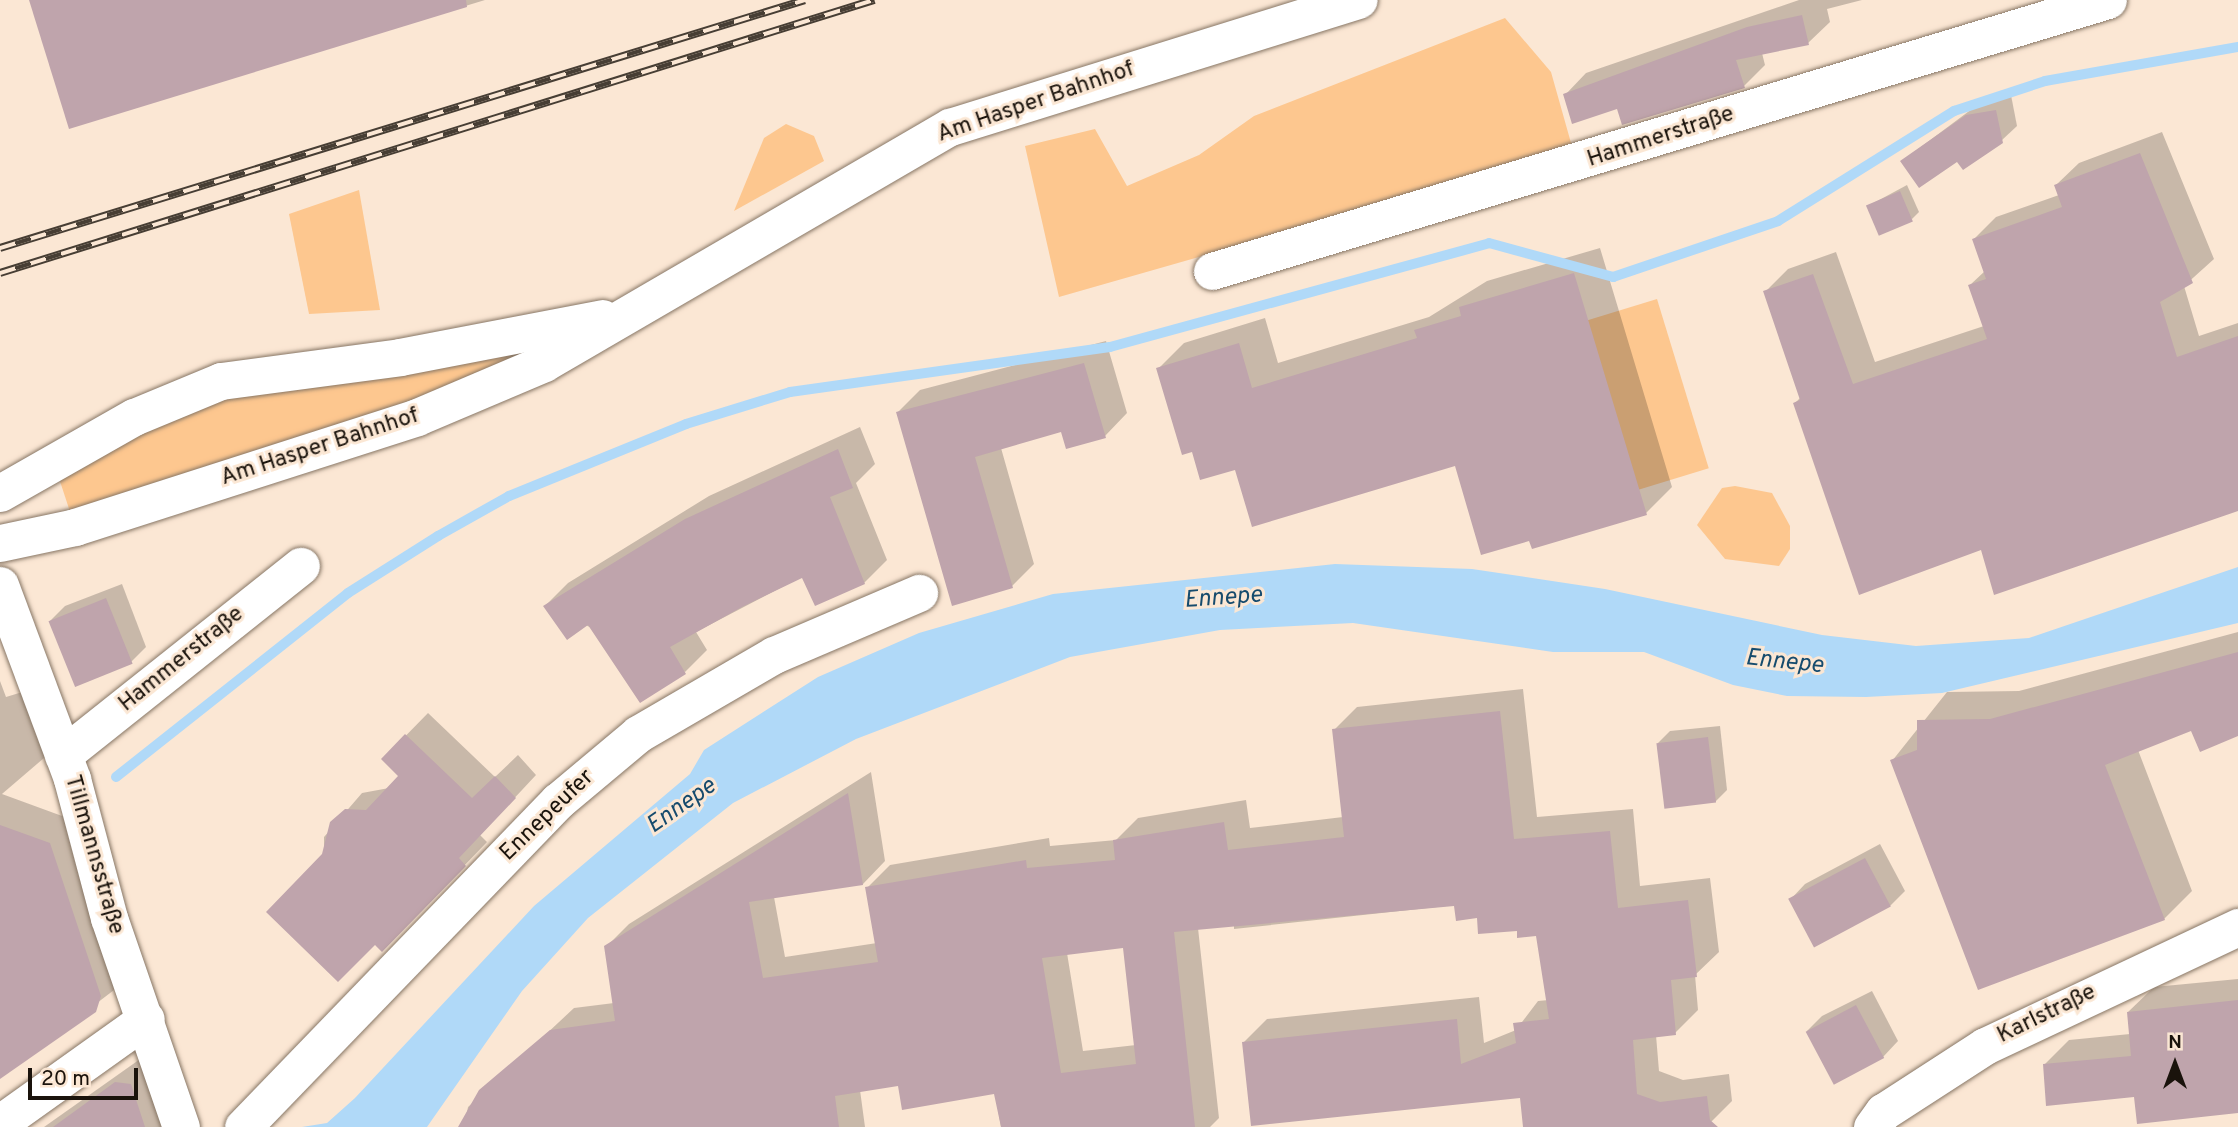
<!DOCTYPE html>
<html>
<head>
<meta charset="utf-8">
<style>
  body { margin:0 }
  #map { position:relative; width:2238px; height:1127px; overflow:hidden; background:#fbe7d4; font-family:Overpass,sans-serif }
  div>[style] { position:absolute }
  .green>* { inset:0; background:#fdc78f; transform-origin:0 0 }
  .water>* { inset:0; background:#b0d9f8 }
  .shadow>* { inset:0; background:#0003 }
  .stream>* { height:10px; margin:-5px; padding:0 5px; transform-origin:5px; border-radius:5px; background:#b0d9f8 }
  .building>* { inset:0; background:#bfa4ac; transform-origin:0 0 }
  .roads { filter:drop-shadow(0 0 2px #877665) drop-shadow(0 0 2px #877665) }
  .minor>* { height:37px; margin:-18.5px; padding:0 18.5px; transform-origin:18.5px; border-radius:18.5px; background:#fff }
  .rail>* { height:8px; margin-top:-4px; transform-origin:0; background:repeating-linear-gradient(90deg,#fbe7d4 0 16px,#473e34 0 32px); box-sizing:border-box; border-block:2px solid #473e34 }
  span { translate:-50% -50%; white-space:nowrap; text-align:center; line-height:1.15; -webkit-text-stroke:6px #fbe7d4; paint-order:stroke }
  .street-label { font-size:23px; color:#1a130c }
  .water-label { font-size:24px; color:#164b6d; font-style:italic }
  .north { position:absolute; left:2140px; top:1029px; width:70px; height:70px; -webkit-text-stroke:5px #fbe7d4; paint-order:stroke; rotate:0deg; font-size:19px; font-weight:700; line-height:28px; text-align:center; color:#1a130c }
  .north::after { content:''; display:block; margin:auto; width:24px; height:32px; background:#1a130c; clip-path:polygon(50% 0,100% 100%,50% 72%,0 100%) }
  .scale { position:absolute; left:28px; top:1068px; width:110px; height:32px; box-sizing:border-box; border:4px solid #1a130c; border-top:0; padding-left:9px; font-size:21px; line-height:24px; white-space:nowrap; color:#1a130c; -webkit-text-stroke:5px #fbe7d4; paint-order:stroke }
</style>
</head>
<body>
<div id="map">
  <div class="green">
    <i style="clip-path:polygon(1505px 18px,1551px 72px,1573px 150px,1059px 297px,1025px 146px,1095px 129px,1127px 186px,1199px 155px,1254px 116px)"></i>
    <i style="clip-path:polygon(786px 124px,814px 136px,824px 161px,734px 211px,764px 138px)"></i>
    <i style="clip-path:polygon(359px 190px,380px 310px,309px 314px,289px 214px)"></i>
    <i style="left:1657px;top:299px;width:177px;height:76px;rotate:73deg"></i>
    <i style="clip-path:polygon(542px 346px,484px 389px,75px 527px,54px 463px,221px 381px)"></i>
    <i style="clip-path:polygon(1735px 486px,1772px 493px,1790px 526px,1790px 549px,1779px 566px,1725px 559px,1697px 525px,1722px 488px)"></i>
  </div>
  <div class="water">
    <i style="clip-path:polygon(1335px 564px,1472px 569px,1605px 589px,1822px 635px,1916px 646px,2029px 638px,2238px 567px,2238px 623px,1942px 693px,1866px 697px,1787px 696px,1733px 685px,1644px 652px,1553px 652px,1353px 623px,1220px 630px,1070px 657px,856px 739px,733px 803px,588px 918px,522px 991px,427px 1127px,302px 1127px,327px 1123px,355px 1098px,534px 906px,690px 774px,704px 750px,818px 677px,919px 633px,1053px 594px)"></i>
  </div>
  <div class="shadow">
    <i style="clip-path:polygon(31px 0,485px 0,70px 127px)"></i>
    <i style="clip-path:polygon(1799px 0,1862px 0,1827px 9px,1830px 22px,1808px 43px,1762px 53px,1765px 65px,1744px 86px,1618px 107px,1565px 95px,1586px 73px)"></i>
    <i style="clip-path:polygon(2011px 95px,2017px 126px,2001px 141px,1957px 159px,1902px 161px,1984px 100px)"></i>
    <i style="clip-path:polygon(2162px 132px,2214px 259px,2184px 286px,2199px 336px,2238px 323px,2238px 509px,1795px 403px,1801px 397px,1765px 292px,1788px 269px,1836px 252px,1875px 362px,1984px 326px,1970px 285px,1985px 271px,1974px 239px,1996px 217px,2059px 195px,2056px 185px,2079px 163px)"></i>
    <i style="clip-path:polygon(1907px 185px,1919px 212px,1912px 219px,1868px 206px)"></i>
    <i style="clip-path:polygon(1600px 248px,1672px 487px,1646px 513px,1530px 539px,1456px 464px,1236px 467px,1193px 450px,1158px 369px,1184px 343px,1265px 318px,1278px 363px,1429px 317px,1487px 281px)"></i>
    <i style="clip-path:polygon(1106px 341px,1127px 413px,1105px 436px,1062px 430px,1001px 448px,1034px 564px,1012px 586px,898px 412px,920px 390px)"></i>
    <i style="clip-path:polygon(860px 427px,875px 464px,856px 483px,887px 560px,864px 583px,803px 576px,696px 632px,707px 650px,685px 672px,545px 606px,568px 583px,709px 496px)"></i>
    <i style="clip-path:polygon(122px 584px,146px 647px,131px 662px,50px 621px,65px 606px)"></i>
    <i style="clip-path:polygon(2238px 632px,2238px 734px,2192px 729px,2138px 750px,2192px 891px,2164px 919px,1892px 761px,1947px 692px,2019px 691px)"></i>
    <i style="clip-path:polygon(0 681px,6px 697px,29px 690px,48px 745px,44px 758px,2px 794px,73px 820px,118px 987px,0 1077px)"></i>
    <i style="clip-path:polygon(evenodd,1523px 689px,1537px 817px,1633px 809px,1640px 886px,1710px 878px,1719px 952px,1695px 975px,1698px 1010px,1675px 1033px,1656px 1035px,1659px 1071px,1683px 1080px,1729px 1074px,1732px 1101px,1710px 1123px,1524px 1127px,1522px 1096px,1244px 1042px,1267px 1019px,1479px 997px,1484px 1043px,1516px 1030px,1538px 1001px,1549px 1000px,1537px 934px,1456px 905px,1234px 929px,1234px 924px,1198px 928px,1219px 1118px,1210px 1127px,1001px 1127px,995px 1092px,899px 1084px,860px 1090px,865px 1127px,464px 1127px,468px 1107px,574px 1008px,614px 1003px,606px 947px,629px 924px,871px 772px,885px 861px,863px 884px,774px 897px,785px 957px,877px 943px,867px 888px,890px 865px,1049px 838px,1050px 846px,1116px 840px,1138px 818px,1246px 800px,1250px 828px,1343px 817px,1334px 730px,1357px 707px,1523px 689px,1124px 946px,1136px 1045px,1083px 1051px,1067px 953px,1124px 946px)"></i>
    <i style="clip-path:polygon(428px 713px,495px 777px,518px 755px,536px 775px,480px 835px,487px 842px,404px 928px,324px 855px,324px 837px,362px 793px,389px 788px,401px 776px,383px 759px)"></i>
    <i style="clip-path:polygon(1720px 726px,1727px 790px,1715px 802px,1658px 743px,1670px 731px)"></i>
    <i style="clip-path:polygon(1880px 844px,1905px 891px,1890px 906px,1790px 900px,1805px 884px)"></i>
    <i style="clip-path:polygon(2238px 979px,2238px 1112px,2136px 1095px,2044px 1065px,2069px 1040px,2130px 1034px,2128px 1012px,2154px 987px)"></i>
    <i style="clip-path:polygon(1872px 991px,1898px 1041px,1883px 1057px,1807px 1031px,1822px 1016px)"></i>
    <i style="clip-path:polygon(143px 1057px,180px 1127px,44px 1127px)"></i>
  </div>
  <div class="stream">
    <i style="left:116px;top:777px;width:296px;rotate:-38.4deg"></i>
    <i style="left:348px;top:593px;width:107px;rotate:-32.3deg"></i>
    <i style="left:438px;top:536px;width:81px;rotate:-29.4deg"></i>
    <i style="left:509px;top:496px;width:191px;rotate:-22.1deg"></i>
    <i style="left:686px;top:424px;width:109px;rotate:-17.1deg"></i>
    <i style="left:790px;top:392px;width:323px;rotate:-8deg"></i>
    <i style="left:1110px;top:347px;width:393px;rotate:-15.3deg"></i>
    <i style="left:1489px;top:243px;width:129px;rotate:15.3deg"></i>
    <i style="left:1613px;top:277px;width:174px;rotate:-18.7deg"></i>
    <i style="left:1778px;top:221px;width:208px;rotate:-32deg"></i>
    <i style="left:1954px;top:111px;width:96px;rotate:-18.2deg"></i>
    <i style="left:2045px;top:81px;width:196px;rotate:-10deg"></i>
  </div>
  <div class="building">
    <i style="clip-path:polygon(29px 0,466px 0,467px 7px,69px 129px)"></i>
    <i style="clip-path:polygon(1802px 15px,1809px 45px,1736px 60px,1745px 88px,1622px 125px,1617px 109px,1572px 124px,1563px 94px,1747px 27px)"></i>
    <i style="clip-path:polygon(1996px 110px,2003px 143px,1963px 170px,1957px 162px,1919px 188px,1900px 161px,1966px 115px)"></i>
    <i style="clip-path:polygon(2140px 153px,2193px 283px,2160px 302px,2177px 357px,2238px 336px,2238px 511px,1994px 595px,1981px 550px,1859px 595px,1793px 403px,1800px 400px,1763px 291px,1813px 274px,1853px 384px,1987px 339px,1968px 285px,1986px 279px,1972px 239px,2062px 207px,2054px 185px)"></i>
    <i style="left:1900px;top:191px;width:33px;height:37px;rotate:67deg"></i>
    <i style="clip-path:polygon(1574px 273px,1647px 515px,1532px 549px,1529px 541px,1481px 555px,1455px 466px,1252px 527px,1235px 470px,1200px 480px,1192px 452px,1182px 455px,1156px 368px,1239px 343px,1252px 388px,1417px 338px,1414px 330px,1461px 316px,1459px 307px)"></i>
    <i style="clip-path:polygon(1084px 363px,1106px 438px,1066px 449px,1061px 432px,975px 457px,1013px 588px,952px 606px,896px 412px)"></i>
    <i style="clip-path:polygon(838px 449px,853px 488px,830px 497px,865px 584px,815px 606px,802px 578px,742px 607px,670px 647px,686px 674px,640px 703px,588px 625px,567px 640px,543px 606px,685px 519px)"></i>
    <i style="left:106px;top:598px;width:71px;height:62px;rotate:68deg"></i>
    <i style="clip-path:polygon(2238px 652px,2238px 736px,2200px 752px,2191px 731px,2105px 765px,2165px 920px,1978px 990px,1890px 760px,1917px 750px,1917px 720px,1990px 719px)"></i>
    <i style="clip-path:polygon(evenodd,1500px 711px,1514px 839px,1610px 831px,1618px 908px,1688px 900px,1697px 977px,1671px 980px,1676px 1035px,1633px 1040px,1637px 1094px,1660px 1102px,1707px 1096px,1710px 1120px,1718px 1127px,1523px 1127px,1520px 1098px,1251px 1126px,1242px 1042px,1457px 1019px,1461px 1064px,1516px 1043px,1513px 1023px,1549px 1019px,1536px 936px,1517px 938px,1517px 931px,1478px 934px,1477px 918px,1456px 921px,1454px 906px,1174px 932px,1195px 1127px,1001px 1127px,994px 1094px,902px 1110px,898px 1086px,835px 1096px,839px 1127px,458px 1127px,479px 1090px,550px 1030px,615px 1021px,604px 946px,848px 793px,863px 885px,749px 902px,763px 978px,878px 962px,865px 887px,1026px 860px,1027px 868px,1115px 860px,1113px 840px,1224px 822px,1228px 850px,1344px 837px,1332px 729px,1500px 711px,1123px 948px,1136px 1064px,1061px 1073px,1042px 958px,1123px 948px)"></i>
    <i style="clip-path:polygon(405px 734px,472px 798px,495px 776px,516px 798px,459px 858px,466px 866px,382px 952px,375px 945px,338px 982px,266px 912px,322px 854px,330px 822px,345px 809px,366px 810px,398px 776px,381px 759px)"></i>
    <i style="left:1708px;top:737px;width:66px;height:52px;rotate:83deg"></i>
    <i style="clip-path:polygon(0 825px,50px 843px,101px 996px,96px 1012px,0 1079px)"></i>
    <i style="left:1865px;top:858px;width:55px;height:87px;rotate:62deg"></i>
    <i style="clip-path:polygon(2238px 1000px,2238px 1113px,2137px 1124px,2134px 1097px,2046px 1106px,2043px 1064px,2131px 1056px,2127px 1012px)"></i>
    <i style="left:1856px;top:1005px;width:60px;height:57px;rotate:62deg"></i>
    <i style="clip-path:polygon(115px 1082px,131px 1084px,145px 1127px,53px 1127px)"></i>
  </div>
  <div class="roads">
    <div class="minor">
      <i style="left:1212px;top:271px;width:936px;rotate:-16.83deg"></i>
      <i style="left:0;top:493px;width:154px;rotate:-29.6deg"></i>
      <i style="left:134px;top:417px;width:94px;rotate:-22.5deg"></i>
      <i style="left:221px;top:381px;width:181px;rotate:-7.6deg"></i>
      <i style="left:400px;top:357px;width:206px;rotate:-10.9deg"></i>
      <i style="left:0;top:543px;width:77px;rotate:-12deg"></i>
      <i style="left:75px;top:527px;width:359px;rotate:-17.8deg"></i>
      <i style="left:417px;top:417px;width:138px;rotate:-23deg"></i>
      <i style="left:544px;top:363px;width:470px;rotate:-30.2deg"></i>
      <i style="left:950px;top:127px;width:428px;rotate:-17.3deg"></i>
      <i style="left:0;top:585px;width:207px;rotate:69.6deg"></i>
      <i style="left:72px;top:779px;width:144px;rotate:75.1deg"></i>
      <i style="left:109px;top:918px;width:221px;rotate:71deg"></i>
      <i style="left:63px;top:755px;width:304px;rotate:-38.5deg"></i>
      <i style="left:0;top:1123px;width:179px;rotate:-35.5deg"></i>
      <i style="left:243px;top:1127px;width:453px;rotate:-46deg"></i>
      <i style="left:558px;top:801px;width:104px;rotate:-39.9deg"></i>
      <i style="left:638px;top:734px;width:157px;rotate:-30.2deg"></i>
      <i style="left:774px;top:655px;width:158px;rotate:-23.2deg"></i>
      <i style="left:1872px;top:1127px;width:19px;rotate:-54deg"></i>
      <i style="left:1883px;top:1112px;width:121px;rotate:-32.9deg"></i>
      <i style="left:1985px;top:1046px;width:280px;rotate:-25.2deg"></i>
    </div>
  </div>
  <div class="rail">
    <i style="left:0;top:248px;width:842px;rotate:-17.12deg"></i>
    <i style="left:0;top:273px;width:916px;rotate:-17.35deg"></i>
  </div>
  <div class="street-label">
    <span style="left:1036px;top:103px;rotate:-19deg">Am Hasper Bahnhof</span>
    <span style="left:1661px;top:138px;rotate:-18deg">Hammerstraße</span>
    <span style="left:320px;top:448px;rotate:-18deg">Am Hasper Bahnhof</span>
    <span style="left:182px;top:660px;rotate:-39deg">Hammerstraße</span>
    <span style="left:548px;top:816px;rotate:-44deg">Ennepeufer</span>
    <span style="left:93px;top:855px;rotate:74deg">Tillmannsstraße</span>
    <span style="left:2047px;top:1015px;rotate:-26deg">Karlstraße</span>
  </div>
  <div class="water-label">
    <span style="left:1223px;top:599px;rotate:-4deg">Ennepe</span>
    <span style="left:1784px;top:663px;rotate:6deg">Ennepe</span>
    <span style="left:682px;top:807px;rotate:-35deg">Ennepe</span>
  </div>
  <div class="north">N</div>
  <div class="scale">20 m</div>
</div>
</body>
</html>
